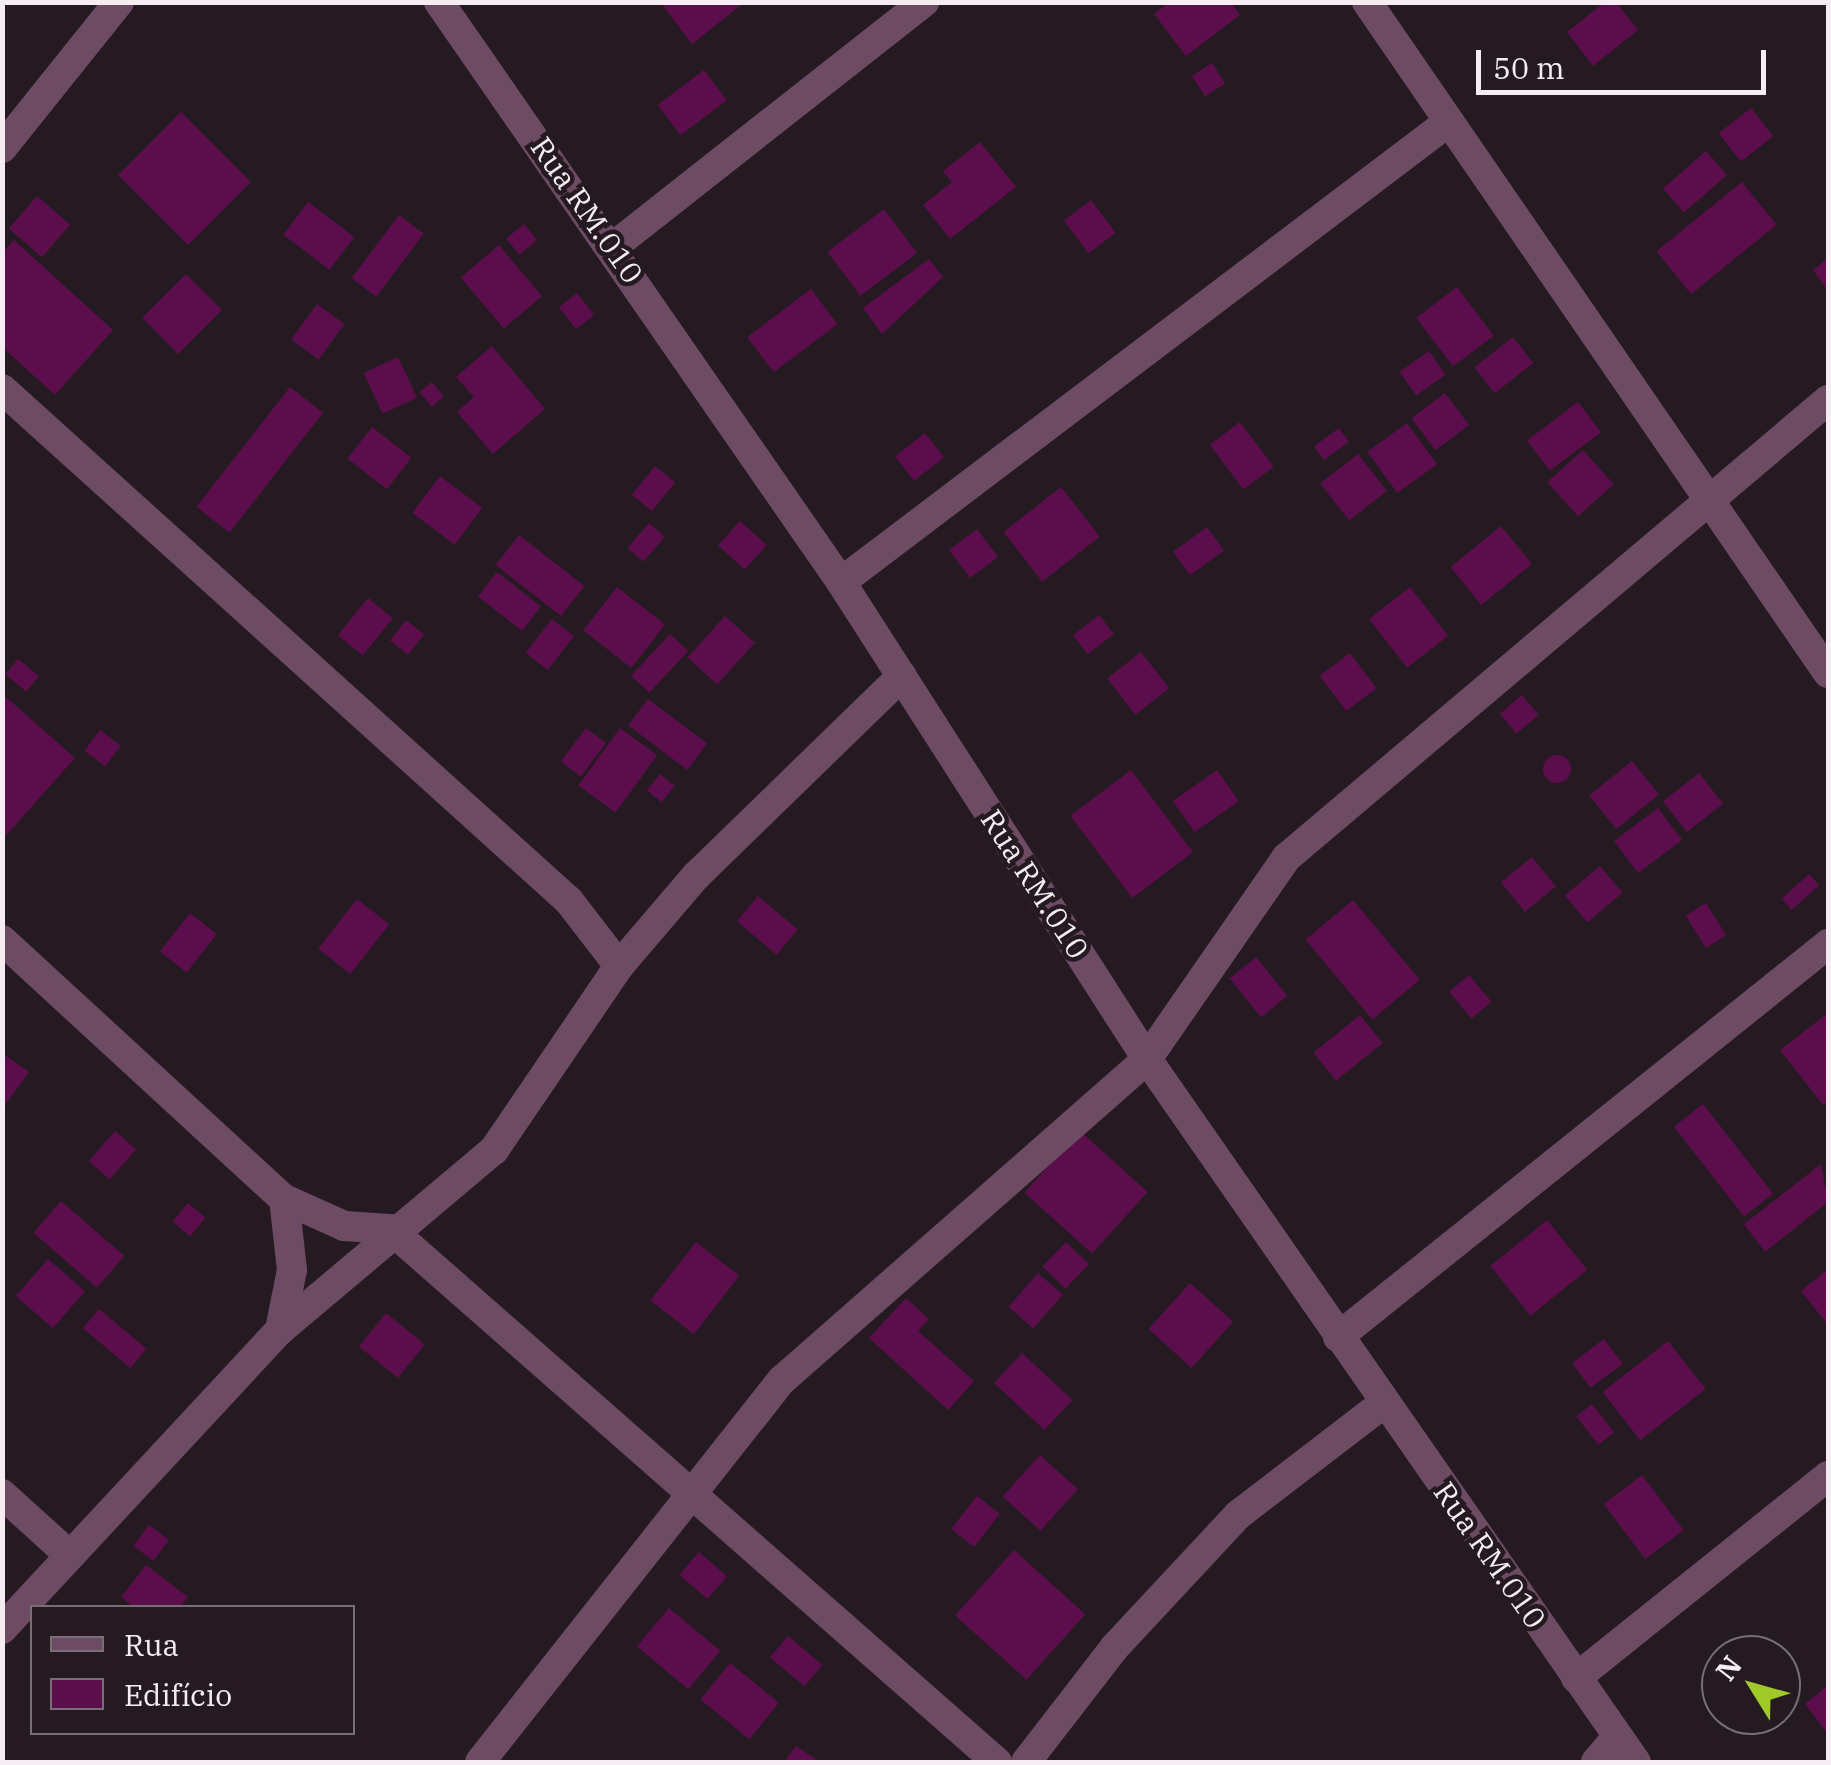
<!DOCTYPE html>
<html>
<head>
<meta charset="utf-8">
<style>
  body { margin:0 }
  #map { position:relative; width:1831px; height:1765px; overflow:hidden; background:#251a21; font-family:"IBM Plex Serif",serif }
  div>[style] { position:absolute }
  .building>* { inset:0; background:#5b0e4b; transform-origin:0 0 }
  .round { border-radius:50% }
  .street>* { height:30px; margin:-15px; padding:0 15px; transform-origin:15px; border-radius:15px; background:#6d4b63 }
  span { translate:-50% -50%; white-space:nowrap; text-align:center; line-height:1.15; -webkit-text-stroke:9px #251a21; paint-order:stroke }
  .street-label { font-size:30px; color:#f5edf2 }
  .frame { position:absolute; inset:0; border:5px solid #f5edf2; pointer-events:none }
  .legend { position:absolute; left:30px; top:1605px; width:325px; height:130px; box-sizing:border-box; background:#251a21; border:2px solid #786e75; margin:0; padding:12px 18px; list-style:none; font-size:30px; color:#f5edf2 }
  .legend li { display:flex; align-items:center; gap:20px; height:50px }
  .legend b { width:50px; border:2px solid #786e75 }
  .north { position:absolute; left:1701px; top:1635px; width:100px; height:100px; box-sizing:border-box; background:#251a21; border:2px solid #786e75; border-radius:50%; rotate:307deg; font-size:28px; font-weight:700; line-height:40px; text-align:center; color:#f5edf2 }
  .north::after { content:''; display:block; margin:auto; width:35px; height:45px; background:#a1c92a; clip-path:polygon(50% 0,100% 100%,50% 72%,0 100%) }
  .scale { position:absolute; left:1476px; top:50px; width:290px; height:45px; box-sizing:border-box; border:5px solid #f5edf2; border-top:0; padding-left:12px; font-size:30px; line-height:35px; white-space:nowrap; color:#f5edf2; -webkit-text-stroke:8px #251a21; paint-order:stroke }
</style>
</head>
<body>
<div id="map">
  <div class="building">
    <i style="clip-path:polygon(660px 2px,745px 2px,692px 44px)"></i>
    <i style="clip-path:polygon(1169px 2px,1231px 2px,1240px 15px,1186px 56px,1154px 14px)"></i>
    <i style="clip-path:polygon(1605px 2px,1616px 2px,1638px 30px,1593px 66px,1567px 32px)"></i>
    <i style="left:1212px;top:63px;width:24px;height:24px;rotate:57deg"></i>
    <i style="left:704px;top:70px;width:38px;height:58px;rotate:53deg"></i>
    <i style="left:1751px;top:108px;width:36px;height:41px;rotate:52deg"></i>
    <i style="left:181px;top:112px;width:99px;height:89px;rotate:45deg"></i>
    <i style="clip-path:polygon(980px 142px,1016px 187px,950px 239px,923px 205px,952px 182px,943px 171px)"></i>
    <i style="left:1706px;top:151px;width:32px;height:57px;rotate:49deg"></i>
    <i style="left:1742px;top:182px;width:55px;height:110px;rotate:51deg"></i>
    <i style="left:37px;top:196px;width:44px;height:43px;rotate:41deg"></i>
    <i style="left:1091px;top:200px;width:41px;height:34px;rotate:53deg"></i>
    <i style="left:308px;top:202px;width:58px;height:41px;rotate:37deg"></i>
    <i style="left:884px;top:209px;width:55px;height:71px;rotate:53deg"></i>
    <i style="left:399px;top:215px;width:31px;height:79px;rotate:37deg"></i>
    <i style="left:524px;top:224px;width:21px;height:23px;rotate:51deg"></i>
    <i style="clip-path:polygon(14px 240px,113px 330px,55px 395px,2px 347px,2px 253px)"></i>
    <i style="left:499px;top:245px;width:67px;height:50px;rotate:50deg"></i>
    <i style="clip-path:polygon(1828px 258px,1828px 291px,1813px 270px)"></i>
    <i style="clip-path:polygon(929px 259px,943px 277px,882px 334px,863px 308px)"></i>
    <i style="left:186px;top:274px;width:51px;height:62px;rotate:45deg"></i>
    <i style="left:1457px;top:287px;width:61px;height:51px;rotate:53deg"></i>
    <i style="left:811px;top:289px;width:44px;height:80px;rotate:53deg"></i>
    <i style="left:577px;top:293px;width:28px;height:23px;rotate:52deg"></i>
    <i style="left:317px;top:304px;width:34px;height:44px;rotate:36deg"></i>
    <i style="left:1513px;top:337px;width:33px;height:49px;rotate:52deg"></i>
    <i style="clip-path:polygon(492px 346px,545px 409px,493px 454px,457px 412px,474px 397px,456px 377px)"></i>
    <i style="left:1429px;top:351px;width:29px;height:36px;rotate:55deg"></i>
    <i style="left:398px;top:357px;width:45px;height:38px;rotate:65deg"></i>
    <i style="left:432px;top:382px;width:19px;height:16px;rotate:51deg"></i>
    <i style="left:290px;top:387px;width:42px;height:152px;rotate:38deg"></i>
    <i style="left:1445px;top:393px;width:40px;height:42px;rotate:53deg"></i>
    <i style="left:1578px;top:402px;width:38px;height:64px;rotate:53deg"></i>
    <i style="left:1240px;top:422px;width:56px;height:38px;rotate:53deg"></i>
    <i style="left:1407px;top:423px;width:51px;height:49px;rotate:54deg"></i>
    <i style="left:372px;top:427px;width:50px;height:40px;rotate:38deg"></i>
    <i style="left:1339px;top:428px;width:17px;height:31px;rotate:54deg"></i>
    <i style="left:925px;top:433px;width:31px;height:38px;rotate:52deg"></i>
    <i style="left:1583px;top:450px;width:46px;height:48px;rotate:48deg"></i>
    <i style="left:1358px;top:454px;width:47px;height:48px;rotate:52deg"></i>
    <i style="left:655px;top:466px;width:26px;height:37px;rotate:39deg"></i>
    <i style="left:440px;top:476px;width:53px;height:46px;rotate:37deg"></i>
    <i style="left:1061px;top:487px;width:63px;height:73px;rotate:52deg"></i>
    <i style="left:740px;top:521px;width:36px;height:33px;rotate:42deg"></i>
    <i style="left:649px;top:523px;width:21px;height:33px;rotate:41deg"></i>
    <i style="left:1501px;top:526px;width:49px;height:65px;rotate:51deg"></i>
    <i style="left:1207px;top:527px;width:29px;height:42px;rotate:54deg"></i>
    <i style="left:977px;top:529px;width:35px;height:35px;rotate:53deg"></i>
    <i style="left:519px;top:535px;width:83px;height:38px;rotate:38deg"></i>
    <i style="left:497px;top:572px;width:56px;height:31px;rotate:38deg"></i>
    <i style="left:617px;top:587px;width:61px;height:55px;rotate:38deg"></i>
    <i style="left:1410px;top:587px;width:62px;height:52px;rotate:52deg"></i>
    <i style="left:368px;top:598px;width:32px;height:48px;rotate:39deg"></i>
    <i style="left:1099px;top:615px;width:24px;height:33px;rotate:52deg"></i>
    <i style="left:725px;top:616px;width:40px;height:56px;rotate:42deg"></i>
    <i style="left:552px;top:619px;width:28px;height:43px;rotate:38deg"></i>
    <i style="left:406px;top:620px;width:23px;height:26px;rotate:38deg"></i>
    <i style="left:670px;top:634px;width:25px;height:57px;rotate:43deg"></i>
    <i style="left:1141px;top:652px;width:46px;height:43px;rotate:52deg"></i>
    <i style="left:1350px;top:653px;width:44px;height:38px;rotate:53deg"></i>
    <i style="left:18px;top:659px;width:27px;height:20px;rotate:39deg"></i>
    <i style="left:1522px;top:695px;width:26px;height:29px;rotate:50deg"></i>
    <i style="clip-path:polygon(6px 697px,75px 758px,2px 840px,2px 701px)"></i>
    <i style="left:648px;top:699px;width:74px;height:33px;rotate:37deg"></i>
    <i style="left:586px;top:728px;width:25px;height:42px;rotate:37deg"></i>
    <i style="left:620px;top:728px;width:46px;height:71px;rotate:36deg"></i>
    <i style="left:100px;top:730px;width:26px;height:26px;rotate:37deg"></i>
    <i class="round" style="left:1543px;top:755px;width:28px;height:28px"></i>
    <i style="left:1632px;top:761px;width:43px;height:55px;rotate:51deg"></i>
    <i style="left:1131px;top:770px;width:103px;height:76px;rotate:53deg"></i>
    <i style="left:1217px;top:770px;width:38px;height:54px;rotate:55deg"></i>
    <i style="left:1699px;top:773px;width:39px;height:46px;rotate:52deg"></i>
    <i style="left:660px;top:774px;width:19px;height:21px;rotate:39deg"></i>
    <i style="left:1658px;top:808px;width:40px;height:55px;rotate:53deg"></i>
    <i style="left:1532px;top:857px;width:38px;height:40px;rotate:51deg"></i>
    <i style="left:1600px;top:866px;width:35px;height:46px;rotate:50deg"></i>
    <i style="left:1809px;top:874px;width:15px;height:37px;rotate:48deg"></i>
    <i style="left:758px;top:896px;width:52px;height:33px;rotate:40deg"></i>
    <i style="left:357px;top:899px;width:41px;height:63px;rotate:38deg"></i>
    <i style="left:1353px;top:900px;width:104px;height:62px;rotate:50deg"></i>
    <i style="left:1706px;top:903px;width:38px;height:24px;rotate:58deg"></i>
    <i style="left:190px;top:913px;width:34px;height:49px;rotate:38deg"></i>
    <i style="left:1256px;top:957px;width:50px;height:34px;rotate:51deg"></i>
    <i style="left:1469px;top:975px;width:35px;height:26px;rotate:50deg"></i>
    <i style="clip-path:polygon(1828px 1013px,1828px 1101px,1823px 1105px,1780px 1050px)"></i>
    <i style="left:1360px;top:1015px;width:36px;height:60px;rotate:51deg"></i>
    <i style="clip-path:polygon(2px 1053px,29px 1072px,5px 1105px,2px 1104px)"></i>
    <i style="left:1703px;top:1104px;width:114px;height:37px;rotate:52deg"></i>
    <i style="left:115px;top:1131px;width:28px;height:40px;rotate:41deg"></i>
    <i style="left:1080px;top:1131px;width:91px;height:83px;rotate:42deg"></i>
    <i style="clip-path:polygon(1821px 1164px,1828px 1202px,1765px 1252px,1744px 1224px)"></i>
    <i style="left:61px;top:1201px;width:84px;height:42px;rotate:41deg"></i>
    <i style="left:188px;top:1203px;width:23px;height:24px;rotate:40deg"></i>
    <i style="left:1547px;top:1220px;width:64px;height:73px;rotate:51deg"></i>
    <i style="left:696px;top:1242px;width:55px;height:74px;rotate:38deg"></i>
    <i style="left:1066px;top:1242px;width:32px;height:34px;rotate:44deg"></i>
    <i style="left:48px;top:1259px;width:49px;height:49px;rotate:41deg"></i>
    <i style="clip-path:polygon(1828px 1269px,1828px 1325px,1801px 1291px)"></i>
    <i style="left:1038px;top:1273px;width:33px;height:45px;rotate:41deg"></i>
    <i style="left:1190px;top:1283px;width:58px;height:62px;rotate:42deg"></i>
    <i style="clip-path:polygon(906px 1298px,929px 1319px,918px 1331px,974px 1381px,948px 1410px,869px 1338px)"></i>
    <i style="left:99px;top:1309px;width:62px;height:25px;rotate:40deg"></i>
    <i style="left:386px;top:1313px;width:50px;height:43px;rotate:39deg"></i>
    <i style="left:1604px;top:1339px;width:31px;height:40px;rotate:53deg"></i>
    <i style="left:1668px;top:1341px;width:61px;height:83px;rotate:52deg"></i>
    <i style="left:1022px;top:1353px;width:69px;height:41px;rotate:43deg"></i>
    <i style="left:1592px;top:1404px;width:36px;height:20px;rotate:52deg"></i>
    <i style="left:1040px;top:1455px;width:51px;height:56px;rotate:42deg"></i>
    <i style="left:1642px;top:1475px;width:69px;height:48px;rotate:53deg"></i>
    <i style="left:977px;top:1496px;width:29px;height:42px;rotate:38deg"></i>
    <i style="left:149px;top:1525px;width:25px;height:26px;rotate:37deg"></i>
    <i style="left:1014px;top:1550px;width:96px;height:88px;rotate:42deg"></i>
    <i style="left:699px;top:1552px;width:37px;height:30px;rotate:41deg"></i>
    <i style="clip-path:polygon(146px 1565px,188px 1597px,180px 1608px,135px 1608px,121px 1597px)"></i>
    <i style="left:669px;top:1608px;width:67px;height:50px;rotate:40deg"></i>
    <i style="left:788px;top:1636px;width:45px;height:28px;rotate:40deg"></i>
    <i style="left:730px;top:1663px;width:63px;height:47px;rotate:39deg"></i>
    <i style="clip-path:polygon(1828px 1685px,1828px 1734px,1805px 1704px)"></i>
    <i style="clip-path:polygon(796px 1746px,820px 1762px,784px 1762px)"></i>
  </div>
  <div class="street">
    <i style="left:439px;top:2px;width:706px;rotate:55.27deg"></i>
    <i style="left:841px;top:582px;width:567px;rotate:57.32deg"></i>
    <i style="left:1147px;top:1059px;width:856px;rotate:55.18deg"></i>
    <i style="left:1367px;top:2px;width:814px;rotate:55.51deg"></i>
    <i style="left:2px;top:148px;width:187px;rotate:-51.3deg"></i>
    <i style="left:614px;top:246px;width:395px;rotate:-38.2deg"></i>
    <i style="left:2px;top:389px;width:764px;rotate:42.08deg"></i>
    <i style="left:569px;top:901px;width:82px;rotate:52.4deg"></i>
    <i style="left:841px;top:582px;width:760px;rotate:-37.14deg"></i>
    <i style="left:2px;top:940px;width:383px;rotate:42.6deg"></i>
    <i style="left:284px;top:1199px;width:66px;rotate:24.2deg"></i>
    <i style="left:344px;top:1226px;width:46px;rotate:3.7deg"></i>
    <i style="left:390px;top:1229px;width:808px;rotate:41.29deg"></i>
    <i style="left:280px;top:1330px;width:61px;rotate:-78.7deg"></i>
    <i style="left:292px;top:1270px;width:71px;rotate:-96.4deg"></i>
    <i style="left:1338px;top:1337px;width:628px;rotate:-38.73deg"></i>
    <i style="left:2px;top:1494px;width:86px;rotate:42.2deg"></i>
    <i style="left:2px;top:1629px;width:408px;rotate:-47.1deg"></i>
    <i style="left:280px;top:1330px;width:280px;rotate:-40.1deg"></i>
    <i style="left:494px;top:1150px;width:222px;rotate:-55.8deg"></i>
    <i style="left:619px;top:966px;width:118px;rotate:-49.5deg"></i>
    <i style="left:696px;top:876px;width:287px;rotate:-44.2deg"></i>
    <i style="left:1576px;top:1678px;width:323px;rotate:-38.7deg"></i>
    <i style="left:480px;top:1762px;width:487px;rotate:-51.7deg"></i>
    <i style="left:782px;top:1380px;width:486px;rotate:-41.3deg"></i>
    <i style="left:1147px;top:1059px;width:244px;rotate:-55.3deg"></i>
    <i style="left:1286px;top:858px;width:710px;rotate:-40.2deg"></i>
    <i style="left:1026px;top:1762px;width:144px;rotate:-52.3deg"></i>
    <i style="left:1114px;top:1648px;width:182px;rotate:-47deg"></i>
    <i style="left:1238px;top:1515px;width:184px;rotate:-37.5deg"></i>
    <i style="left:1596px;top:1762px;width:33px;rotate:-50deg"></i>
  </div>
  <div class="street-label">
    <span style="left:587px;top:210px;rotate:55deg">Rua RM.010</span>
    <span style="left:1035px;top:884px;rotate:57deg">Rua RM.010</span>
    <span style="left:1490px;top:1555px;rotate:55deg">Rua RM.010</span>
  </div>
  <div class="frame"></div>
  <ul class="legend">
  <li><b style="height:12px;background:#6d4b63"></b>Rua</li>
  <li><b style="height:28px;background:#5b0e4b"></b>Edifício</li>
  </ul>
  <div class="north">N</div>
  <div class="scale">50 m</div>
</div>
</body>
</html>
